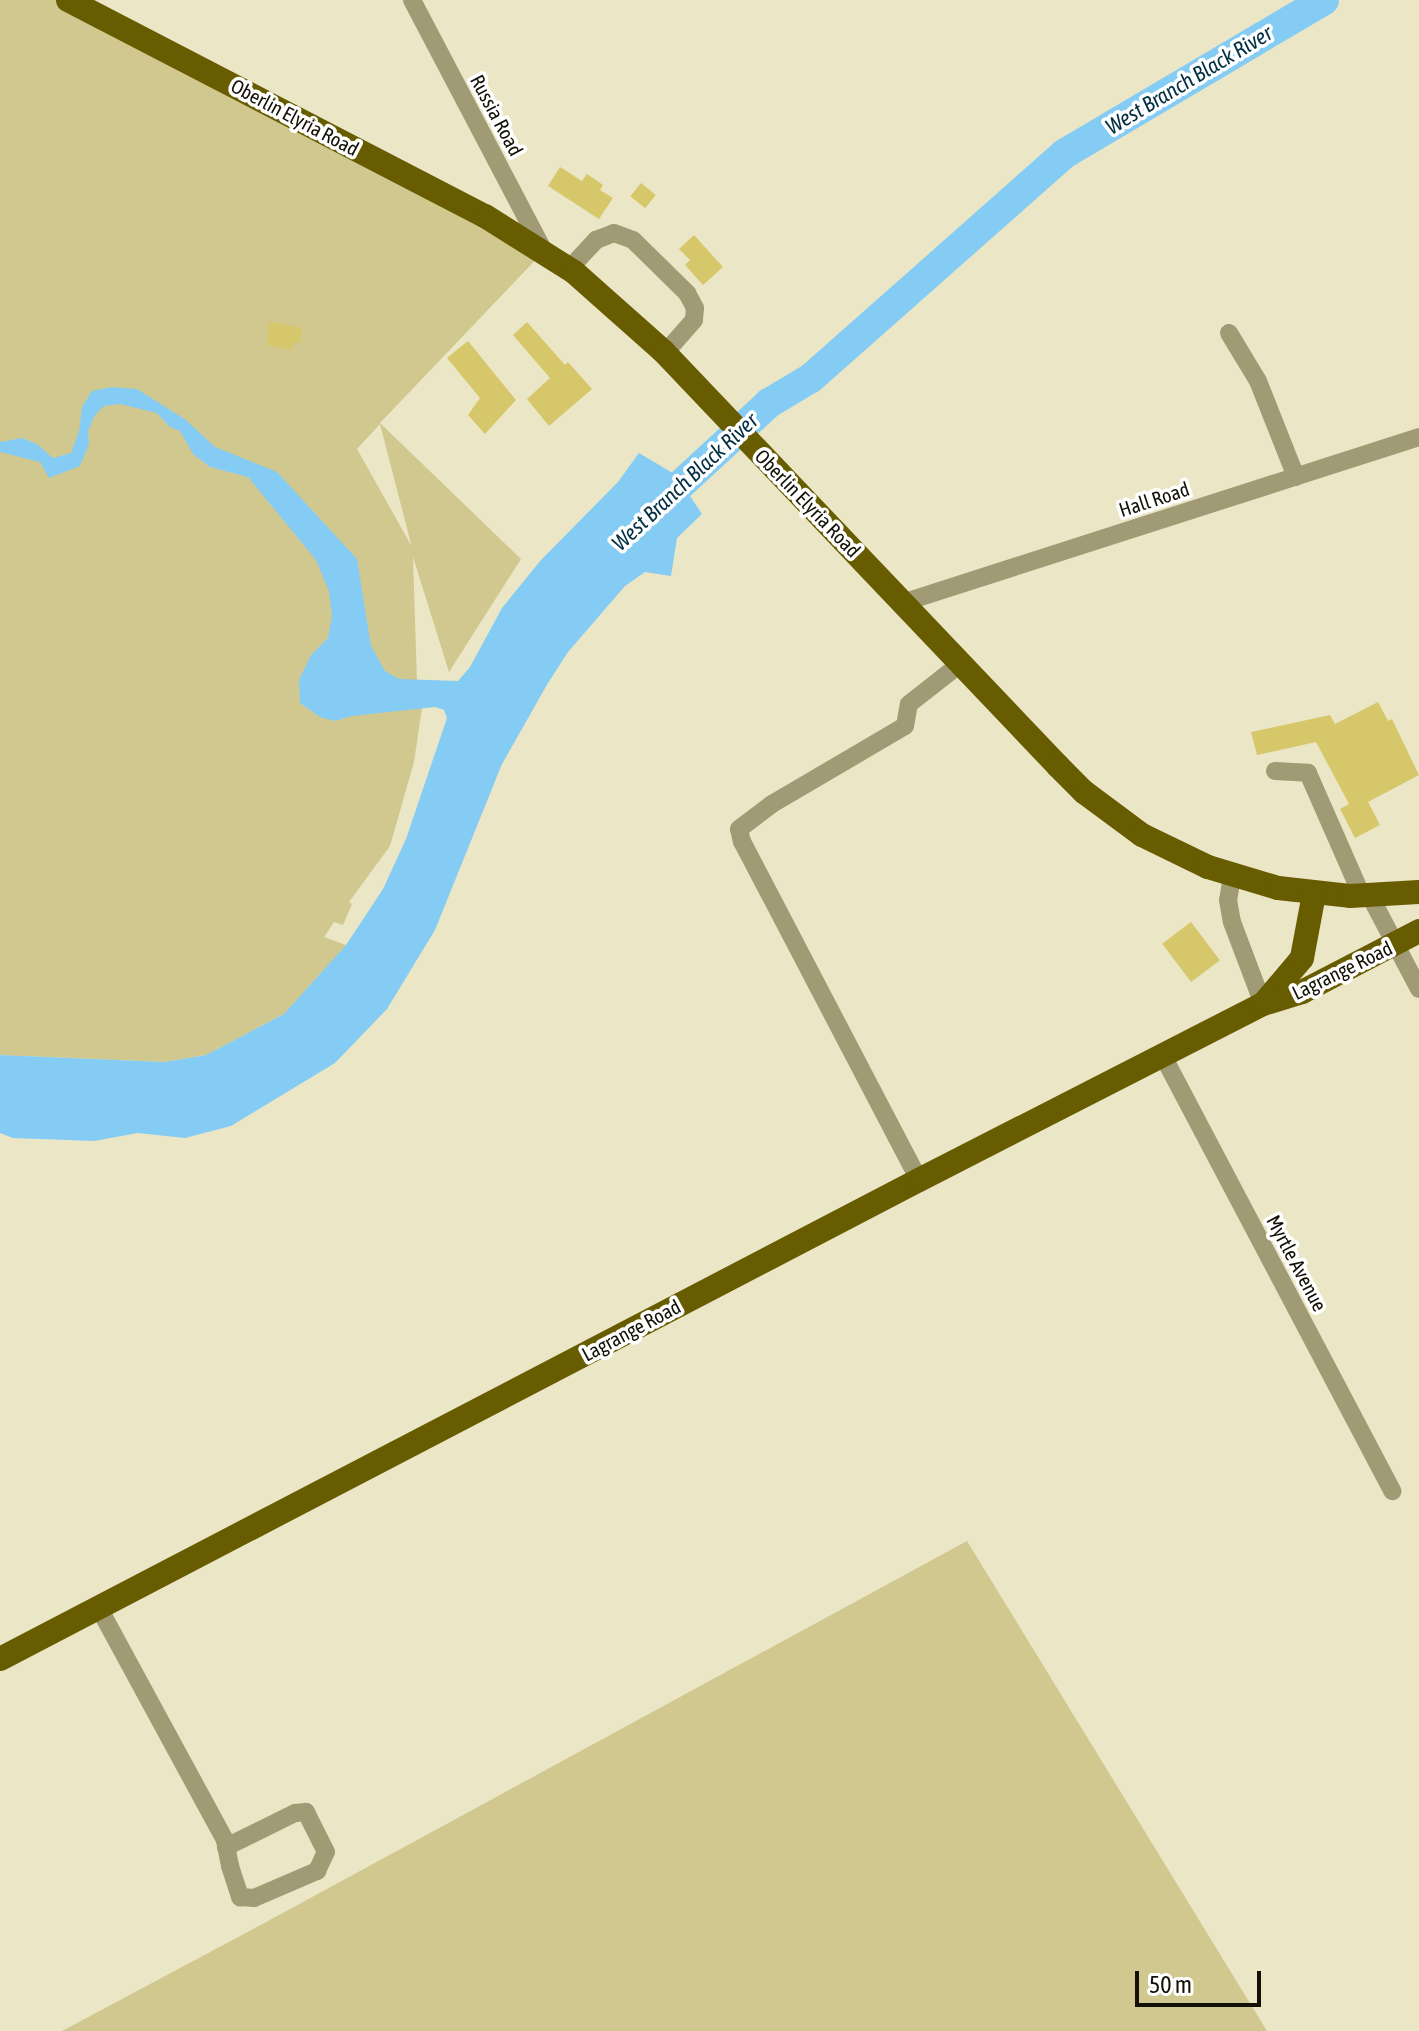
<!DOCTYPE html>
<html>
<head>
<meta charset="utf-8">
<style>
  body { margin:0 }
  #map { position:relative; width:1419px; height:2031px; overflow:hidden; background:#ebe6c6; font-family:"Asap Condensed",sans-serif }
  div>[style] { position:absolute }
  .green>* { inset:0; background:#d1c88f }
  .water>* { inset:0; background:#85ccf5 }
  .river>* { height:30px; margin:-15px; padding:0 15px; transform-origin:15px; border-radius:15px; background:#85ccf5 }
  .building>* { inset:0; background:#d6c76b; transform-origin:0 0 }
  .minor>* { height:18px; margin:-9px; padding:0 9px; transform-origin:9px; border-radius:9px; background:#a09a75 }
  .major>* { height:24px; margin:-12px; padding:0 12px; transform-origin:12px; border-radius:12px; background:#675c00 }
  span { translate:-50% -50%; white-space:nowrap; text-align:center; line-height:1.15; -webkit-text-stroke:7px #fff; paint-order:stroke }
  .street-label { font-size:20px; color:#131106 }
  .water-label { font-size:22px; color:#032f43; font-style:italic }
  .scale { position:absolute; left:1135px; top:1971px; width:126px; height:36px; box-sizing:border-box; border:4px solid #131106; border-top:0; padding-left:10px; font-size:24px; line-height:28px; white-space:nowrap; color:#131106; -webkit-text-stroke:6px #fff; paint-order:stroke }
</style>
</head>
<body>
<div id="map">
  <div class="green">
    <i style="clip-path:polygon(evenodd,0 0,68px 0,544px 251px,380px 423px,521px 559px,449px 672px,413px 557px,417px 682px,422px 708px,414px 762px,390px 846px,349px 902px,352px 904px,343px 925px,334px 922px,324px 937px,346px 945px,305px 992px,284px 1014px,206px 1055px,165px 1062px,0 1055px,0 0,380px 424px,411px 544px,411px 545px,357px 449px,380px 424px)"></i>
    <i style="clip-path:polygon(967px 1541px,1267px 2031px,62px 2031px,268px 1921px)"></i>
  </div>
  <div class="water">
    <i style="clip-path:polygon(111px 387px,137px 389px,186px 420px,215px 447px,277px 472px,357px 559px,371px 646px,385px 671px,399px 679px,458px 681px,470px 667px,502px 608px,541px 560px,618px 482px,639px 453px,676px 475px,702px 514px,677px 538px,671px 576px,645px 572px,625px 586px,568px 652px,548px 683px,502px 764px,435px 930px,387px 1009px,335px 1063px,231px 1126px,185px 1138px,138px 1133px,94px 1141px,13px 1138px,0 1133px,0 1055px,165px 1062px,206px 1055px,284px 1014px,346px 945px,383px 889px,406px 839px,447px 718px,444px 710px,435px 707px,352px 716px,335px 721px,320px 717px,300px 703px,299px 680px,311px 655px,328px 638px,332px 616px,329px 591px,316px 560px,248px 477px,210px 467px,193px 454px,180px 431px,170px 427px,157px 413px,120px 404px,104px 406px,95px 415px,88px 431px,89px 444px,80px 466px,49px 478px,40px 462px,0 452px,0 442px,22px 438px,37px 444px,53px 458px,71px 453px,79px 431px,82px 407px,92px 391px)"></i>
  </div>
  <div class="river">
    <i style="left:652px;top:511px;width:159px;rotate:-42.7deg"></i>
    <i style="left:769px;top:403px;width:49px;rotate:-30.8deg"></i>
    <i style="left:811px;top:378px;width:338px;rotate:-41.5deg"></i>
    <i style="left:1064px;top:154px;width:302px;rotate:-30.6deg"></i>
  </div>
  <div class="building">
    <i style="clip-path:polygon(560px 167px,582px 181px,587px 174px,603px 185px,600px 190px,613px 198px,599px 219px,548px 186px)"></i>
    <i style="left:641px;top:183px;width:19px;height:17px;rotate:39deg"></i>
    <i style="clip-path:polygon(694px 235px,723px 267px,703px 285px,685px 265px,690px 260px,679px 249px)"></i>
    <i style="clip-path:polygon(269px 321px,302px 328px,300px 343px,293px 342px,292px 350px,267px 345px)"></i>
    <i style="clip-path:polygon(527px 322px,565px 365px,568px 362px,592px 389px,549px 426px,527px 399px,550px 378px,513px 335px)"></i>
    <i style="clip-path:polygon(468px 341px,516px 400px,485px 434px,468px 415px,480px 398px,447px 358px)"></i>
    <i style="clip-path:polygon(1378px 702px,1388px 721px,1392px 719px,1419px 775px,1368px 802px,1380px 825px,1355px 838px,1340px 809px,1349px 804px,1316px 742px,1257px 755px,1251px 732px,1330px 715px,1335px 724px)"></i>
    <i style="left:1191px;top:922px;width:48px;height:36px;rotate:53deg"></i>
  </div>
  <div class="minor">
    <i style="left:412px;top:0;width:284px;rotate:62.3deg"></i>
    <i style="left:569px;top:269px;width:40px;rotate:-47deg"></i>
    <i style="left:596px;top:240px;width:19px;rotate:-21deg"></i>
    <i style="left:614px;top:233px;width:20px;rotate:20deg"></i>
    <i style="left:633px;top:240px;width:76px;rotate:44.5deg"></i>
    <i style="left:687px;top:293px;width:17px;rotate:62deg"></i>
    <i style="left:695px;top:308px;width:12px;rotate:95deg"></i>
    <i style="left:694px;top:320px;width:44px;rotate:131.3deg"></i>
    <i style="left:1229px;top:333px;width:56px;rotate:58.9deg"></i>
    <i style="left:1258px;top:381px;width:103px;rotate:68.4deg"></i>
    <i style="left:902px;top:603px;width:543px;rotate:-17.8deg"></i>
    <i style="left:1275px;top:771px;width:33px;rotate:3deg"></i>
    <i style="left:1308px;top:773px;width:134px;rotate:66.3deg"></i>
    <i style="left:1232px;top:876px;width:24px;rotate:99deg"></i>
    <i style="left:1228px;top:900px;width:22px;rotate:80deg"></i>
    <i style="left:1232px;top:922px;width:88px;rotate:69.3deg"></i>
    <i style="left:1370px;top:896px;width:105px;rotate:62.2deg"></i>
    <i style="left:1163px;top:1056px;width:492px;rotate:62.2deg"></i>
    <i style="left:919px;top:1180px;width:382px;rotate:-117.6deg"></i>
    <i style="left:742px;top:842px;width:13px;rotate:-103deg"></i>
    <i style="left:739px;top:829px;width:41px;rotate:-37.1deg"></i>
    <i style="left:772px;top:804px;width:154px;rotate:-30.4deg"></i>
    <i style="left:905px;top:726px;width:22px;rotate:-80deg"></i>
    <i style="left:909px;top:704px;width:65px;rotate:-38.1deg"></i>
    <i style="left:99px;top:1608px;width:264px;rotate:61.5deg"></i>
    <i style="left:225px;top:1840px;width:26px;rotate:79deg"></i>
    <i style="left:230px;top:1866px;width:33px;rotate:72deg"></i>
    <i style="left:240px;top:1897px;width:14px;rotate:4deg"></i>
    <i style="left:254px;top:1898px;width:69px;rotate:-23.2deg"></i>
    <i style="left:317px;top:1871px;width:21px;rotate:-65deg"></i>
    <i style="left:326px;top:1852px;width:45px;rotate:-116.6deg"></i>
    <i style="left:306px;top:1812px;width:11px;rotate:175deg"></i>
    <i style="left:295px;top:1813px;width:77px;rotate:153.8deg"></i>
  </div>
  <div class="major">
    <i style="left:68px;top:0;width:470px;rotate:27.4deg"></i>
    <i style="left:485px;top:216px;width:105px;rotate:32.2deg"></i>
    <i style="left:574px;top:272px;width:119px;rotate:41.6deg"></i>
    <i style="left:663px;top:351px;width:573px;rotate:46.41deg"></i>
    <i style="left:1058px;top:766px;width:37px;rotate:45deg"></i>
    <i style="left:1084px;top:792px;width:72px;rotate:36.6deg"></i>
    <i style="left:1142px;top:835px;width:73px;rotate:25.9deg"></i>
    <i style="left:1208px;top:867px;width:73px;rotate:16.7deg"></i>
    <i style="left:1278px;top:888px;width:72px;rotate:6.3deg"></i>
    <i style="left:1350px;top:896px;width:69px;rotate:-3.3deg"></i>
    <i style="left:1265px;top:1002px;width:57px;rotate:-49.9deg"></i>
    <i style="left:1302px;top:958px;width:65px;rotate:-79.4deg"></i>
    <i style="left:0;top:1659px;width:1036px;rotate:-27.53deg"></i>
    <i style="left:919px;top:1180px;width:386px;rotate:-27.1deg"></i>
    <i style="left:1263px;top:1004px;width:41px;rotate:-17.1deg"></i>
    <i style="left:1302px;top:992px;width:132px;rotate:-27.5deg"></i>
  </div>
  <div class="street-label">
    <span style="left:497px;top:115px;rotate:62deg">Russia Road</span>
    <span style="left:295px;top:117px;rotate:28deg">Oberlin Elyria Road</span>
    <span style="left:1154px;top:499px;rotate:-18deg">Hall Road</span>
    <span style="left:808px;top:503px;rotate:46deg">Oberlin Elyria Road</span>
    <span style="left:1342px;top:970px;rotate:-26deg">Lagrange Road</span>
    <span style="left:1297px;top:1263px;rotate:62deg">Myrtle Avenue</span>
    <span style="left:631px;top:1330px;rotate:-28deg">Lagrange Road</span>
  </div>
  <div class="water-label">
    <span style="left:1189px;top:80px;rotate:-31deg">West Branch Black River</span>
    <span style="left:685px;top:482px;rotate:-43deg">West Branch Black River</span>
  </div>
  <div class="scale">50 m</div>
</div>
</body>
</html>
